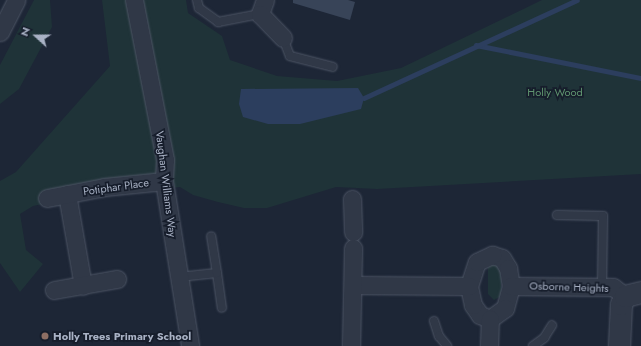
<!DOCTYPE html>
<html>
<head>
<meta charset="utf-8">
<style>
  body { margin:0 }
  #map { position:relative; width:641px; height:346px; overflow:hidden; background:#1d2636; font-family:Jost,sans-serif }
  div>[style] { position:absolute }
  .green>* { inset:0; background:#1f3338 }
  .water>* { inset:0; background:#2c3e5e }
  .stream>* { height:4.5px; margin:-2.25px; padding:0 2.25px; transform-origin:2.25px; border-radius:2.25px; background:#2c3e5e }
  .building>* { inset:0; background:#384458 }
  .roads { filter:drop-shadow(0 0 1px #4d5565) drop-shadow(0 0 1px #4d5565) }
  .service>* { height:8px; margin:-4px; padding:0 4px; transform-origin:4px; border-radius:4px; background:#303847 }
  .minor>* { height:17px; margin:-8.5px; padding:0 8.5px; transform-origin:8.5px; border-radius:8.5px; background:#303847 }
  .tertiary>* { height:21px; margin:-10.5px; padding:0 10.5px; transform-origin:10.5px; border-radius:10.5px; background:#303847 }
  .dots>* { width:11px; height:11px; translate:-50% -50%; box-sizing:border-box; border:2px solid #161d2b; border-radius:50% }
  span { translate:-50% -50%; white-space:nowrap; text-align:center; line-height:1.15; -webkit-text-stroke:3.5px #161d2b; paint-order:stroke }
  .park-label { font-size:11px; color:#609670 }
  .street-label { font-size:11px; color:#a9b2c5 }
  .poi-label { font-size:11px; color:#a9b2c5; font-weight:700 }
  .left { translate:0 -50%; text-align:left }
  .north { position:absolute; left:16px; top:16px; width:40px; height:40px; -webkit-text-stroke:3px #161d2b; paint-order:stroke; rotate:291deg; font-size:11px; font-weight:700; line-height:16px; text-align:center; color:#a9b2c5 }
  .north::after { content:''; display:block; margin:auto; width:14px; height:18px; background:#a9b2c5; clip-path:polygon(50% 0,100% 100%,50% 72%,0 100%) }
</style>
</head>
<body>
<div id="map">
  <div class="green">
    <i style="clip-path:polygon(34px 0,50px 0,52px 27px,19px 89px,0 104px,0 65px)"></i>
    <i style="clip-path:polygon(102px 0,186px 0,188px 13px,222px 36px,230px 60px,277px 76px,337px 81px,401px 68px,542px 0,641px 0,641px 174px,377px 189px,336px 187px,267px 208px,244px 208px,218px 202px,193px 195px,180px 187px,75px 197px,33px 206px,20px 214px,26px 250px,43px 264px,20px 292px,0 263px,0 181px,16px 172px,110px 66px)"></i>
    <i style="clip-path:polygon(492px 262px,502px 268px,501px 296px,494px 300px,488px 294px,488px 267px)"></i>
  </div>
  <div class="water">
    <i style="clip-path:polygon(358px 88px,364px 98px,361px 109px,300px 124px,268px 124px,243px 117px,239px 104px,241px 89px)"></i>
  </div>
  <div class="stream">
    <i style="left:476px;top:45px;width:168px;rotate:11.3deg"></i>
    <i style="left:364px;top:98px;width:234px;rotate:-24.7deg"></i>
  </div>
  <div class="building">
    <i style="clip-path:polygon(293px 0,348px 0,355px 2px,350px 20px,293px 3px)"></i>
  </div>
  <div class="roads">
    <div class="service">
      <i style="left:197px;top:0;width:8px;rotate:76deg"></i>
      <i style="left:199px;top:8px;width:24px;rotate:36deg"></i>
      <i style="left:218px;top:22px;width:43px;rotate:-10.8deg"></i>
      <i style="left:283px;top:38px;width:19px;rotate:69deg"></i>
      <i style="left:290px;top:56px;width:44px;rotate:14.3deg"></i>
      <i style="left:557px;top:215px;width:46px;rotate:1.2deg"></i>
      <i style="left:603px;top:216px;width:70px;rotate:90.8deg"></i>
      <i style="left:217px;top:273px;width:35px;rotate:82deg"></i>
      <i style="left:179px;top:277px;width:38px;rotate:-6deg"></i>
      <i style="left:217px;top:273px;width:37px;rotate:-99deg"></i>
      <i style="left:434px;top:321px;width:16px;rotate:72deg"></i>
      <i style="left:439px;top:336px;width:13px;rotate:51deg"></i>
      <i style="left:533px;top:346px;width:14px;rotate:-36deg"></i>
      <i style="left:544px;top:338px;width:15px;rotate:-58deg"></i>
    </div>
    <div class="minor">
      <i style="left:134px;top:0;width:163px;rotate:79deg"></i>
      <i style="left:165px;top:160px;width:21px;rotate:93deg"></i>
      <i style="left:164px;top:181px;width:167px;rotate:81deg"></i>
      <i style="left:265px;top:0;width:15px;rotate:110deg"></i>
      <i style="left:260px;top:14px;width:33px;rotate:46deg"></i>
      <i style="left:0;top:32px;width:36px;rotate:-63deg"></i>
      <i style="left:67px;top:194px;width:93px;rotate:80.1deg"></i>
      <i style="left:47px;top:198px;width:58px;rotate:-10.9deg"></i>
      <i style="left:104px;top:187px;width:60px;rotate:-5.7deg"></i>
      <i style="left:352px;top:199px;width:33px;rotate:88deg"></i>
      <i style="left:492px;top:255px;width:10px;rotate:17deg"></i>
      <i style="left:502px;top:258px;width:12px;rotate:59deg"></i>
      <i style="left:508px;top:268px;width:18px;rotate:81deg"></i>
      <i style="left:511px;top:286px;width:23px;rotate:105deg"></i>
      <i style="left:505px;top:308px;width:19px;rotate:144deg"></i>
      <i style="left:490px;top:319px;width:11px;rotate:-158deg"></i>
      <i style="left:480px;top:315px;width:12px;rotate:-125deg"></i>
      <i style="left:473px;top:305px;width:19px;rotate:-102deg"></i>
      <i style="left:469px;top:286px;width:25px;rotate:-72deg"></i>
      <i style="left:477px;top:262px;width:17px;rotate:-25deg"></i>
      <i style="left:353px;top:285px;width:116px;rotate:0.5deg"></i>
      <i style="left:511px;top:286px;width:102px;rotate:0.6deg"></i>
      <i style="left:613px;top:287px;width:15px;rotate:37deg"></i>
      <i style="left:54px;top:290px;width:64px;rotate:-9.9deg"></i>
      <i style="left:351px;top:346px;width:98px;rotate:-88.8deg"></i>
      <i style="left:489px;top:346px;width:27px;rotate:-88deg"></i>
    </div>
    <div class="tertiary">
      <i style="left:619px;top:346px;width:42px;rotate:-87.3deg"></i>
      <i style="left:621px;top:304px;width:9px;rotate:-63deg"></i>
      <i style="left:625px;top:296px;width:16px;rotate:-14deg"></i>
    </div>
  </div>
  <div class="dots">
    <i style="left:45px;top:336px;background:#8d6e63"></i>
  </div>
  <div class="park-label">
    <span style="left:555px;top:92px">Holly Wood</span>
  </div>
  <div class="street-label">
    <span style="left:166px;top:184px;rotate:83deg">Vaughan Williams Way</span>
    <span style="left:116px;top:187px;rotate:-8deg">Potiphar Place</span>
    <span style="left:569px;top:287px;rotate:2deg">Osborne Heights</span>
  </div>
  <div class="poi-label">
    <span class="left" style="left:53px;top:336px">Holly Trees Primary School</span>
  </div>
  <div class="north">N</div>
</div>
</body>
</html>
